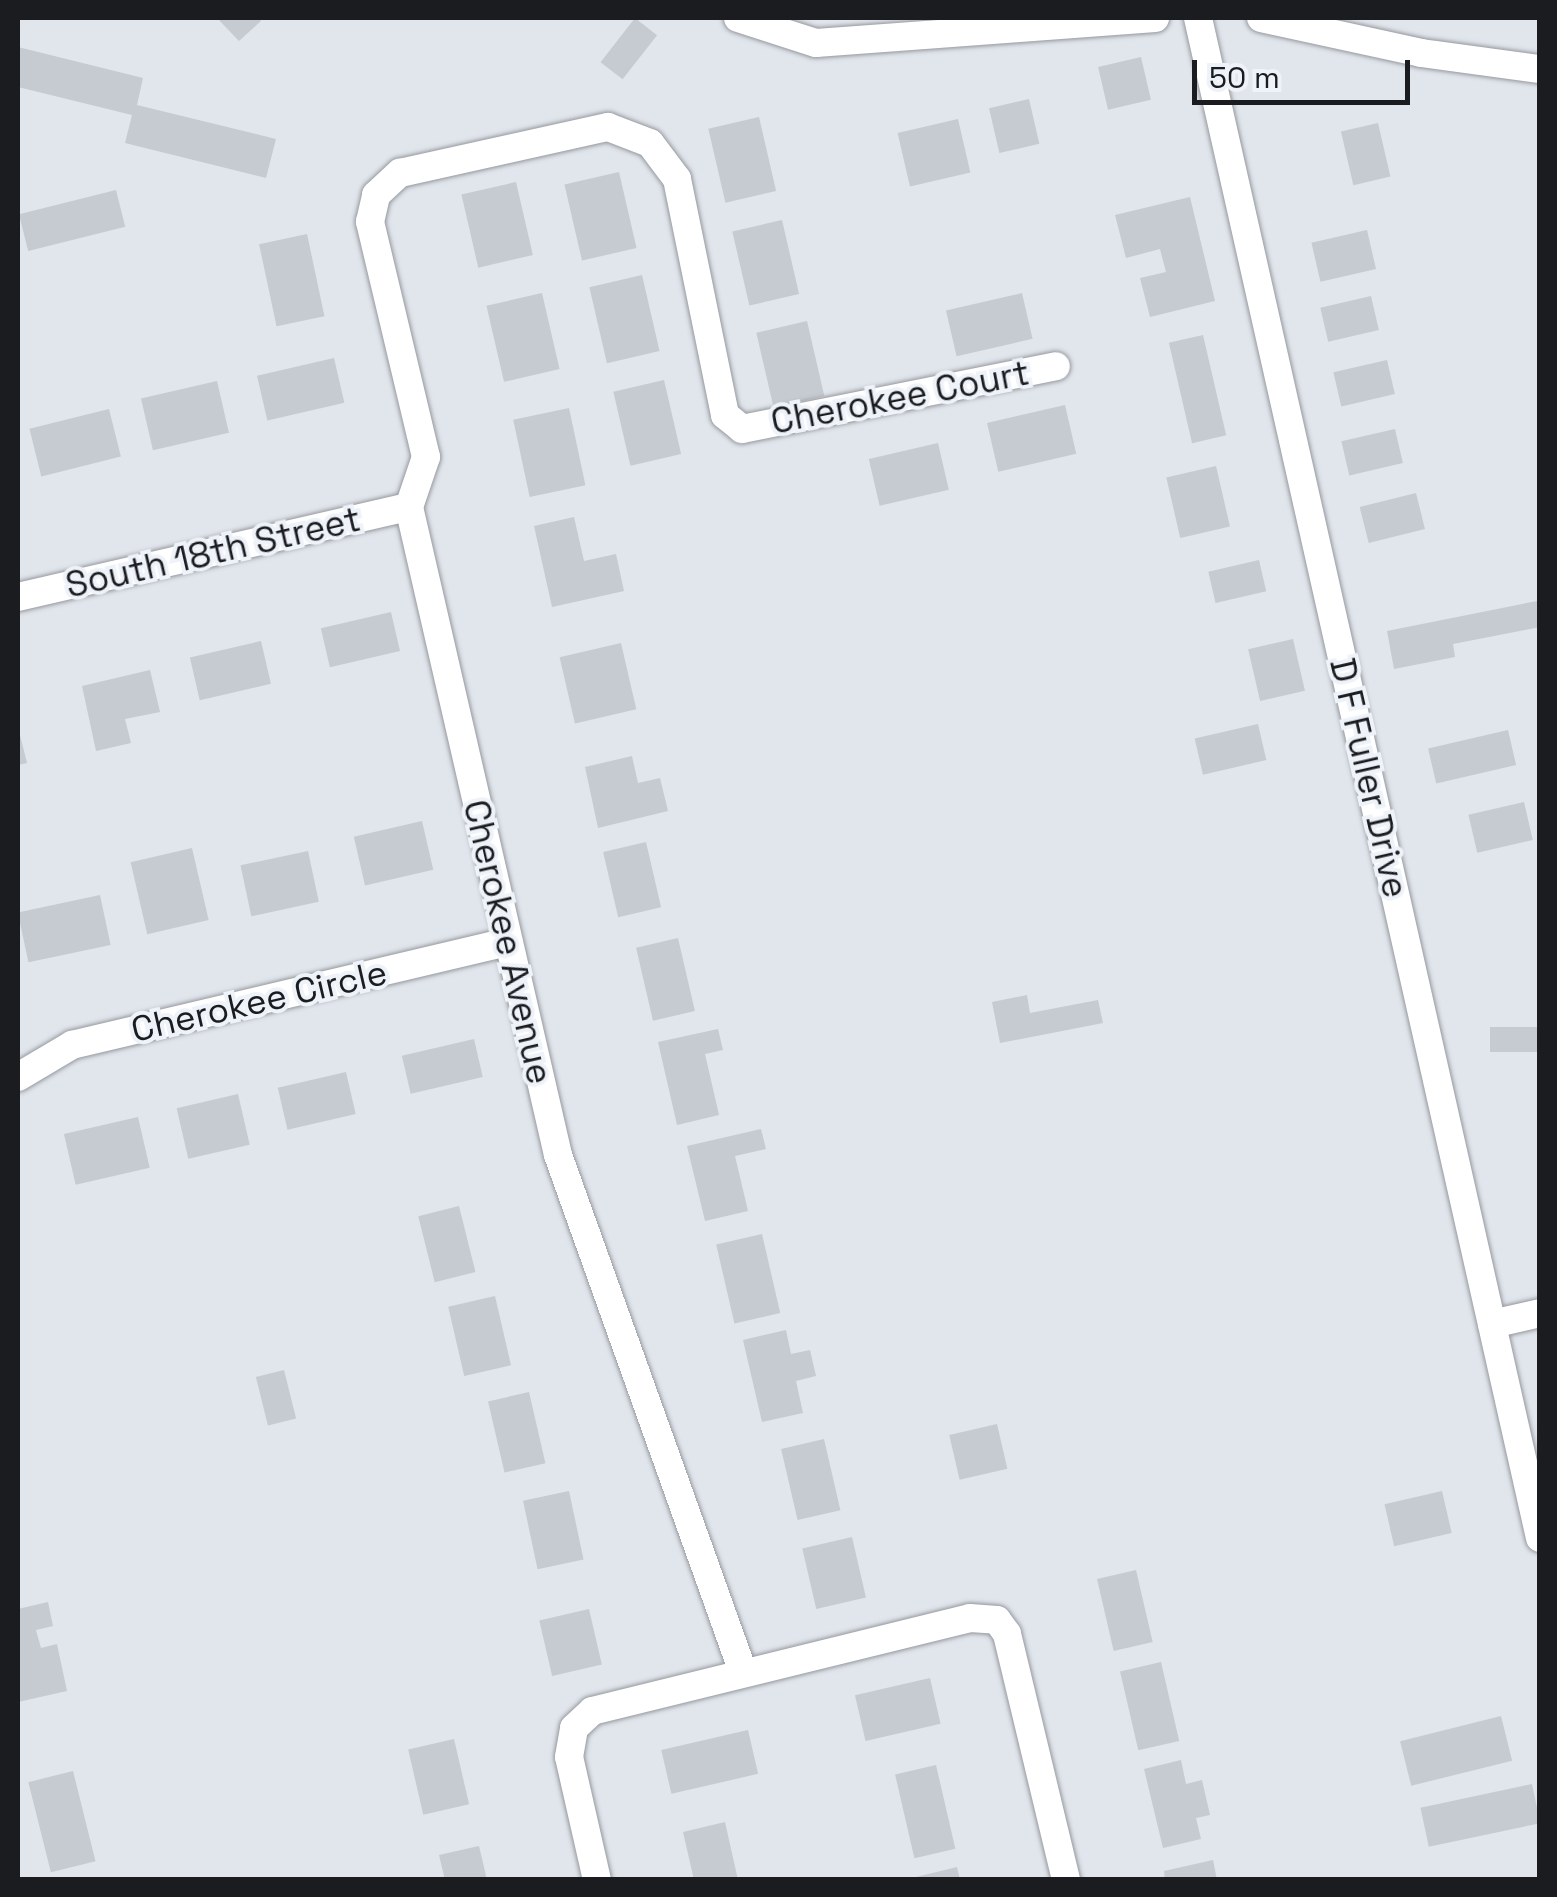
<!DOCTYPE html>
<html>
<head>
<meta charset="utf-8">
<style>
  body { margin:0 }
  #map { position:relative; width:1557px; height:1897px; overflow:hidden; background:#e1e5ec; font-family:"Space Grotesk",sans-serif }
  div>[style] { position:absolute }
  .building>* { inset:0; background:#c6cad1; transform-origin:0 0 }
  .roads { filter:drop-shadow(0 0 2px #95999f) drop-shadow(0 0 2px #95999f) }
  .minor>* { height:28px; margin:-14px; padding:0 14px; transform-origin:14px; border-radius:14px; background:#fff }
  span { translate:-50% -50%; white-space:nowrap; text-align:center; line-height:1.15; -webkit-text-stroke:8px #eef2f9; paint-order:stroke }
  .street-label { font-size:35px; color:#1b1c1f }
  .frame { position:absolute; inset:0; border:20px solid #1b1c1f; pointer-events:none }
  .scale { position:absolute; left:1192px; top:60px; width:218px; height:45px; box-sizing:border-box; border:5px solid #1b1c1f; border-top:0; padding-left:12px; font-size:30px; line-height:35px; white-space:nowrap; color:#1b1c1f; -webkit-text-stroke:8px #eef2f9; paint-order:stroke }
</style>
</head>
<body>
<div id="map">
  <div class="building">
    <i style="clip-path:polygon(217px 18px,258px 18px,261px 21px,239px 41px)"></i>
    <i style="left:635px;top:18px;width:28px;height:56px;rotate:38deg"></i>
    <i style="clip-path:polygon(18px 47px,143px 78px,137px 105px,276px 139px,266px 178px,125px 143px,132px 115px,18px 87px)"></i>
    <i style="left:1141px;top:57px;width:44px;height:44px;rotate:77deg"></i>
    <i style="left:1029px;top:99px;width:46px;height:41px;rotate:77deg"></i>
    <i style="left:759px;top:117px;width:76px;height:52px;rotate:77deg"></i>
    <i style="left:958px;top:119px;width:55px;height:62px;rotate:77deg"></i>
    <i style="left:1378px;top:123px;width:55px;height:38px;rotate:77deg"></i>
    <i style="left:619px;top:172px;width:78px;height:56px;rotate:77deg"></i>
    <i style="left:516px;top:182px;width:75px;height:56px;rotate:77deg"></i>
    <i style="left:116px;top:190px;width:38px;height:100px;rotate:76deg"></i>
    <i style="clip-path:polygon(1190px 197px,1215px 301px,1150px 317px,1140px 278px,1166px 272px,1160px 249px,1126px 258px,1115px 215px)"></i>
    <i style="left:782px;top:220px;width:76px;height:51px;rotate:77deg"></i>
    <i style="left:1367px;top:230px;width:40px;height:57px;rotate:77deg"></i>
    <i style="left:307px;top:234px;width:84px;height:49px;rotate:78deg"></i>
    <i style="left:642px;top:275px;width:78px;height:54px;rotate:77deg"></i>
    <i style="left:542px;top:293px;width:78px;height:57px;rotate:77deg"></i>
    <i style="left:1022px;top:293px;width:47px;height:78px;rotate:77deg"></i>
    <i style="left:1371px;top:296px;width:35px;height:52px;rotate:77deg"></i>
    <i style="left:807px;top:321px;width:77px;height:52px;rotate:77deg"></i>
    <i style="left:1203px;top:335px;width:103px;height:35px;rotate:77deg"></i>
    <i style="left:334px;top:358px;width:46px;height:79px;rotate:77deg"></i>
    <i style="left:1387px;top:360px;width:35px;height:55px;rotate:77deg"></i>
    <i style="left:664px;top:380px;width:76px;height:52px;rotate:77deg"></i>
    <i style="left:217px;top:381px;width:53px;height:78px;rotate:77deg"></i>
    <i style="left:1065px;top:405px;width:50px;height:80px;rotate:77deg"></i>
    <i style="left:569px;top:408px;width:79px;height:57px;rotate:78deg"></i>
    <i style="left:109px;top:409px;width:49px;height:82px;rotate:76deg"></i>
    <i style="left:1395px;top:429px;width:35px;height:55px;rotate:77deg"></i>
    <i style="left:938px;top:443px;width:48px;height:71px;rotate:77deg"></i>
    <i style="left:1216px;top:466px;width:62px;height:51px;rotate:77deg"></i>
    <i style="left:1416px;top:493px;width:37px;height:58px;rotate:76deg"></i>
    <i style="clip-path:polygon(574px 517px,584px 561px,616px 554px,624px 591px,552px 607px,534px 526px)"></i>
    <i style="left:1259px;top:560px;width:32px;height:52px;rotate:77deg"></i>
    <i style="clip-path:polygon(1537px 601px,1540px 627px,1453px 644px,1455px 657px,1394px 669px,1387px 631px)"></i>
    <i style="left:391px;top:612px;width:40px;height:72px;rotate:77deg"></i>
    <i style="left:1293px;top:639px;width:53px;height:46px;rotate:77deg"></i>
    <i style="left:261px;top:641px;width:44px;height:73px;rotate:77deg"></i>
    <i style="left:621px;top:643px;width:68px;height:63px;rotate:77deg"></i>
    <i style="clip-path:polygon(150px 670px,160px 712px,125px 719px,131px 743px,96px 751px,82px 686px)"></i>
    <i style="left:1258px;top:724px;width:37px;height:65px;rotate:77deg"></i>
    <i style="clip-path:polygon(18px 727px,27px 763px,18px 765px)"></i>
    <i style="left:1508px;top:730px;width:36px;height:82px;rotate:77deg"></i>
    <i style="clip-path:polygon(632px 756px,638px 783px,660px 778px,668px 811px,598px 828px,585px 767px)"></i>
    <i style="left:1524px;top:802px;width:39px;height:57px;rotate:77deg"></i>
    <i style="left:422px;top:821px;width:50px;height:70px;rotate:77deg"></i>
    <i style="left:646px;top:842px;width:67px;height:44px;rotate:77deg"></i>
    <i style="left:192px;top:848px;width:74px;height:63px;rotate:77deg"></i>
    <i style="left:308px;top:851px;width:52px;height:69px;rotate:78deg"></i>
    <i style="left:100px;top:895px;width:51px;height:84px;rotate:78deg"></i>
    <i style="left:678px;top:938px;width:75px;height:43px;rotate:77deg"></i>
    <i style="clip-path:polygon(1027px 995px,1030px 1013px,1098px 1000px,1103px 1023px,1000px 1043px,992px 1002px)"></i>
    <i style="left:1540px;top:1027px;width:25px;height:50px;rotate:90deg"></i>
    <i style="clip-path:polygon(718px 1029px,723px 1050px,705px 1054px,719px 1115px,677px 1125px,658px 1042px)"></i>
    <i style="left:474px;top:1039px;width:39px;height:74px;rotate:77deg"></i>
    <i style="left:346px;top:1072px;width:43px;height:70px;rotate:77deg"></i>
    <i style="left:238px;top:1094px;width:52px;height:63px;rotate:77deg"></i>
    <i style="left:138px;top:1117px;width:52px;height:76px;rotate:77deg"></i>
    <i style="clip-path:polygon(761px 1129px,766px 1149px,735px 1156px,748px 1211px,705px 1221px,687px 1146px)"></i>
    <i style="left:459px;top:1206px;width:68px;height:42px;rotate:76deg"></i>
    <i style="left:762px;top:1234px;width:81px;height:47px;rotate:77deg"></i>
    <i style="left:495px;top:1296px;width:71px;height:48px;rotate:77deg"></i>
    <i style="clip-path:polygon(786px 1330px,791px 1354px,810px 1350px,816px 1376px,796px 1381px,803px 1413px,762px 1422px,743px 1340px)"></i>
    <i style="left:284px;top:1370px;width:50px;height:29px;rotate:76deg"></i>
    <i style="left:529px;top:1392px;width:73px;height:42px;rotate:77deg"></i>
    <i style="left:997px;top:1424px;width:46px;height:49px;rotate:77deg"></i>
    <i style="left:824px;top:1439px;width:73px;height:44px;rotate:77deg"></i>
    <i style="left:569px;top:1491px;width:70px;height:47px;rotate:78deg"></i>
    <i style="left:1442px;top:1491px;width:43px;height:59px;rotate:77deg"></i>
    <i style="left:852px;top:1537px;width:62px;height:51px;rotate:77deg"></i>
    <i style="left:1136px;top:1570px;width:74px;height:40px;rotate:77deg"></i>
    <i style="clip-path:polygon(48px 1602px,53px 1626px,36px 1630px,41px 1648px,57px 1644px,67px 1691px,18px 1702px,18px 1609px)"></i>
    <i style="left:589px;top:1609px;width:57px;height:51px;rotate:77deg"></i>
    <i style="left:1161px;top:1662px;width:81px;height:42px;rotate:77deg"></i>
    <i style="left:930px;top:1678px;width:47px;height:77px;rotate:77deg"></i>
    <i style="left:1501px;top:1716px;width:46px;height:104px;rotate:76deg"></i>
    <i style="left:748px;top:1730px;width:45px;height:89px;rotate:77deg"></i>
    <i style="left:454px;top:1739px;width:67px;height:47px;rotate:77deg"></i>
    <i style="clip-path:polygon(1181px 1760px,1186px 1784px,1202px 1780px,1210px 1815px,1196px 1818px,1201px 1839px,1163px 1848px,1144px 1769px)"></i>
    <i style="left:936px;top:1765px;width:86px;height:42px;rotate:77deg"></i>
    <i style="left:73px;top:1771px;width:93px;height:46px;rotate:76deg"></i>
    <i style="left:1532px;top:1784px;width:40px;height:114px;rotate:78deg"></i>
    <i style="clip-path:polygon(725px 1822px,738px 1880px,694px 1880px,683px 1832px)"></i>
    <i style="clip-path:polygon(479px 1846px,487px 1880px,445px 1880px,439px 1855px)"></i>
    <i style="clip-path:polygon(1213px 1860px,1217px 1880px,1165px 1880px,1164px 1871px)"></i>
    <i style="clip-path:polygon(957px 1867px,960px 1880px,912px 1880px,912px 1878px)"></i>
  </div>
  <div class="roads">
    <div class="minor">
      <i style="left:738px;top:18px;width:82px;rotate:17.8deg"></i>
      <i style="left:816px;top:43px;width:340px;rotate:-4.2deg"></i>
      <i style="left:1198px;top:18px;width:1558px;rotate:77.32deg"></i>
      <i style="left:1261px;top:18px;width:164px;rotate:12.3deg"></i>
      <i style="left:1421px;top:53px;width:120px;rotate:7.7deg"></i>
      <i style="left:18px;top:597px;width:401px;rotate:-13deg"></i>
      <i style="left:18px;top:1077px;width:63px;rotate:-30.7deg"></i>
      <i style="left:72px;top:1045px;width:448px;rotate:-13.3deg"></i>
      <i style="left:1492px;top:1324px;width:49px;rotate:-12.9deg"></i>
      <i style="left:743px;top:1672px;width:549px;rotate:-109.69deg"></i>
      <i style="left:558px;top:1155px;width:665px;rotate:-102.95deg"></i>
      <i style="left:409px;top:507px;width:53px;rotate:-71.2deg"></i>
      <i style="left:426px;top:457px;width:242px;rotate:-103.4deg"></i>
      <i style="left:370px;top:222px;width:28px;rotate:-77deg"></i>
      <i style="left:376px;top:195px;width:33px;rotate:-43deg"></i>
      <i style="left:400px;top:173px;width:213px;rotate:-12.5deg"></i>
      <i style="left:608px;top:127px;width:45px;rotate:20.9deg"></i>
      <i style="left:650px;top:143px;width:45px;rotate:53.1deg"></i>
      <i style="left:677px;top:179px;width:241px;rotate:78.5deg"></i>
      <i style="left:725px;top:415px;width:22px;rotate:39deg"></i>
      <i style="left:742px;top:429px;width:320px;rotate:-11.3deg"></i>
      <i style="left:597px;top:1880px;width:126px;rotate:-102.8deg"></i>
      <i style="left:569px;top:1757px;width:29px;rotate:-80deg"></i>
      <i style="left:574px;top:1728px;width:25px;rotate:-43deg"></i>
      <i style="left:592px;top:1711px;width:389px;rotate:-13.8deg"></i>
      <i style="left:970px;top:1618px;width:27px;rotate:4deg"></i>
      <i style="left:997px;top:1620px;width:17px;rotate:54deg"></i>
      <i style="left:1007px;top:1634px;width:253px;rotate:76.5deg"></i>
    </div>
  </div>
  <div class="street-label">
    <span style="left:900px;top:397px;rotate:-11deg">Cherokee Court</span>
    <span style="left:213px;top:552px;rotate:-13deg">South 18th Street</span>
    <span style="left:1369px;top:778px;rotate:77deg">D F Fuller Drive</span>
    <span style="left:508px;top:942px;rotate:77deg">Cherokee Avenue</span>
    <span style="left:259px;top:1001px;rotate:-13deg">Cherokee Circle</span>
  </div>
  <div class="frame"></div>
  <div class="scale">50 m</div>
</div>
</body>
</html>
